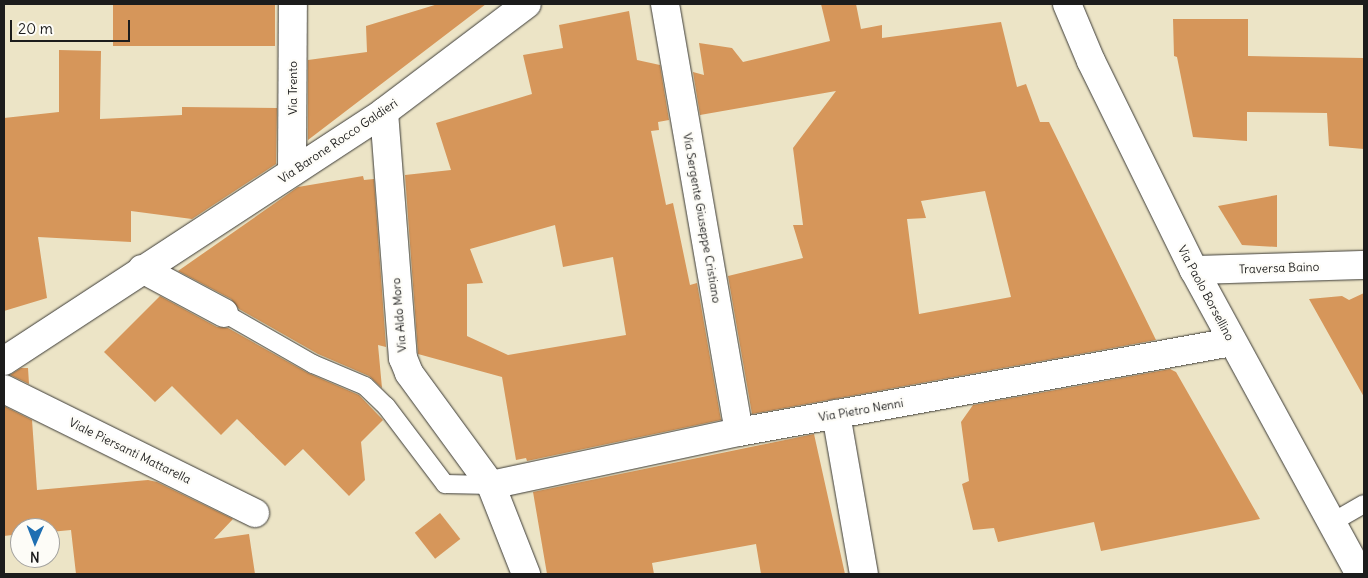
<!DOCTYPE html>
<html>
<head>
<meta charset="utf-8">
<style>
  body { margin:0 }
  #map { position:relative; width:1368px; height:578px; overflow:hidden; background:#ece4c6; font-family:Delius,sans-serif }
  div>[style] { position:absolute }
  .building>* { inset:0; background:#d6965a; transform-origin:0 0 }
  .roads { filter:drop-shadow(0 0 1px #3b3a36) drop-shadow(0 0 1px #3b3a36) }
  .service>* { height:18px; margin:-9px; padding:0 9px; transform-origin:9px; border-radius:9px; background:#fff }
  .minor>* { height:28px; margin:-14px; padding:0 14px; transform-origin:14px; border-radius:14px; background:#fff }
  .tertiary>* { height:28px; margin:-14px; padding:0 14px; transform-origin:14px; border-radius:14px; background:#fff }
  span { translate:-50% -50%; white-space:nowrap; text-align:center; line-height:1.15; -webkit-text-stroke:4.5px #fdfcf7; paint-order:stroke }
  .street-label { font-size:12px; color:#1c1c1c }
  .frame { position:absolute; inset:0; border:5px solid #1c1c1c; pointer-events:none }
  .north { position:absolute; left:10px; top:518px; width:50px; height:50px; box-sizing:border-box; background:#fdfcf7; border:1px solid #a3a29f; border-radius:50%; rotate:181deg; font-size:14px; font-weight:700; line-height:20px; text-align:center; color:#1c1c1c }
  .north::after { content:''; display:block; margin:auto; width:18px; height:22px; background:#1f6fb2; clip-path:polygon(50% 0,100% 100%,50% 72%,0 100%) }
  .scale { position:absolute; left:10px; top:20px; width:120px; height:22px; box-sizing:border-box; border:2px solid #1c1c1c; border-top:0; padding-left:6px; font-size:15px; line-height:18px; white-space:nowrap; color:#1c1c1c; -webkit-text-stroke:4px #fdfcf7; paint-order:stroke }
</style>
</head>
<body>
<div id="map">
  <div class="building">
    <i style="left:113px;top:4px;width:162px;height:42px"></i>
    <i style="clip-path:polygon(438px 4px,486px 4px,308px 140px,308px 60px,367px 52px,366px 26px)"></i>
    <i style="clip-path:polygon(evenodd,821px 4px,856px 4px,861px 29px,882px 25px,882px 38px,1001px 22px,1017px 87px,1026px 84px,1040px 122px,1049px 122px,1156px 340px,752px 414px,728px 276px,803px 258px,793px 225px,803px 225px,793px 148px,836px 91px,700px 115px,693px 72px,704px 75px,699px 43px,732px 48px,743px 62px,830px 41px,821px 4px,985px 191px,1011px 297px,919px 314px,907px 219px,926px 218px,921px 201px,985px 191px)"></i>
    <i style="clip-path:polygon(evenodd,629px 11px,637px 60px,660px 65px,669px 120px,658px 122px,659px 130px,651px 131px,666px 205px,673px 203px,690px 285px,697px 283px,721px 420px,527px 461px,526px 458px,516px 460px,502px 377px,418px 354px,405px 175px,451px 170px,436px 123px,532px 94px,523px 55px,563px 48px,559px 25px,629px 11px,555px 225px,563px 267px,613px 257px,626px 335px,508px 355px,467px 336px,467px 284px,483px 283px,470px 249px,555px 225px)"></i>
    <i style="clip-path:polygon(1173px 19px,1248px 19px,1248px 56px,1364px 58px,1364px 149px,1329px 146px,1327px 113px,1247px 112px,1247px 141px,1193px 137px,1177px 57px,1174px 56px)"></i>
    <i style="clip-path:polygon(59px 50px,101px 51px,100px 119px,182px 115px,182px 107px,277px 108px,276px 164px,192px 219px,131px 211px,131px 242px,38px 237px,47px 298px,4px 311px,4px 118px,59px 112px)"></i>
    <i style="clip-path:polygon(363px 176px,364px 180px,374px 179px,386px 347px,378px 345px,382px 388px,369px 376px,318px 354px,239px 309px,231px 299px,178px 271px,298px 187px)"></i>
    <i style="clip-path:polygon(1277px 195px,1277px 247px,1242px 245px,1218px 206px)"></i>
    <i style="clip-path:polygon(1364px 293px,1364px 397px,1309px 299px,1342px 296px,1349px 300px)"></i>
    <i style="clip-path:polygon(160px 296px,217px 327px,228px 328px,308px 373px,359px 395px,383px 420px,361px 442px,365px 480px,349px 496px,303px 449px,285px 466px,237px 419px,221px 435px,172px 386px,155px 402px,104px 352px)"></i>
    <i style="clip-path:polygon(21px 368px,28px 368px,29px 384px,10px 375px)"></i>
    <i style="clip-path:polygon(1170px 369px,1176px 372px,1260px 519px,1101px 551px,1094px 522px,998px 542px,994px 528px,973px 530px,962px 484px,969px 481px,961px 422px,973px 405px)"></i>
    <i style="clip-path:polygon(4px 406px,32px 420px,37px 490px,148px 480px,157px 482px,233px 519px,214px 539px,249px 534px,255px 574px,76px 574px,71px 530px,50px 532px,50px 528px,20px 528px,20px 534px,4px 536px)"></i>
    <i style="clip-path:polygon(814px 434px,845px 574px,761px 574px,756px 544px,652px 563px,654px 574px,547px 574px,533px 492px)"></i>
    <i style="left:440px;top:513px;width:33px;height:32px;rotate:52deg"></i>
  </div>
  <div class="roads">
    <div class="service">
      <i style="left:224px;top:313px;width:103px;rotate:29.8deg"></i>
      <i style="left:313px;top:364px;width:56px;rotate:22.9deg"></i>
      <i style="left:365px;top:386px;width:29px;rotate:44deg"></i>
      <i style="left:386px;top:406px;width:98px;rotate:52.9deg"></i>
      <i style="left:445px;top:484px;width:46px;rotate:1.2deg"></i>
      <i style="left:1331px;top:523px;width:38px;rotate:-30deg"></i>
    </div>
    <div class="minor">
      <i style="left:665px;top:4px;width:434px;rotate:80.2deg"></i>
      <i style="left:384px;top:112px;width:247px;rotate:85.6deg"></i>
      <i style="left:403px;top:358px;width:16px;rotate:68deg"></i>
      <i style="left:409px;top:373px;width:139px;rotate:53.8deg"></i>
      <i style="left:491px;top:485px;width:96px;rotate:68.5deg"></i>
      <i style="left:292px;top:172px;width:168px;rotate:-89.7deg"></i>
      <i style="left:142px;top:269px;width:93px;rotate:28.2deg"></i>
      <i style="left:1194px;top:270px;width:170px;rotate:-1.7deg"></i>
      <i style="left:4px;top:361px;width:454px;rotate:-33.2deg"></i>
      <i style="left:384px;top:112px;width:179px;rotate:-37.1deg"></i>
      <i style="left:4px;top:389px;width:280px;rotate:26.3deg"></i>
      <i style="left:836px;top:414px;width:162px;rotate:80.1deg"></i>
      <i style="left:491px;top:485px;width:254px;rotate:-12.1deg"></i>
      <i style="left:739px;top:432px;width:501px;rotate:-10.35deg"></i>
    </div>
    <div class="tertiary">
      <i style="left:1067px;top:4px;width:62px;rotate:67.2deg"></i>
      <i style="left:1091px;top:61px;width:233px;rotate:63.8deg"></i>
      <i style="left:1194px;top:270px;width:346px;rotate:61.4deg"></i>
    </div>
  </div>
  <div class="street-label">
    <span style="left:293px;top:88px;rotate:-90deg">Via Trento</span>
    <span style="left:338px;top:141px;rotate:-34deg">Via Barone Rocco Galdieri</span>
    <span style="left:702px;top:218px;rotate:80deg">Via Sergente Giuseppe Cristiano</span>
    <span style="left:1279px;top:268px;rotate:-2deg">Traversa Baino</span>
    <span style="left:1206px;top:293px;rotate:62deg">Via Paolo Borsellino</span>
    <span style="left:399px;top:315px;rotate:-95deg">Via Aldo Moro</span>
    <span style="left:861px;top:410px;rotate:-10deg">Via Pietro Nenni</span>
    <span style="left:130px;top:451px;rotate:26deg">Viale Piersanti Mattarella</span>
  </div>
  <div class="frame"></div>
  <div class="north">N</div>
  <div class="scale">20 m</div>
</div>
</body>
</html>
